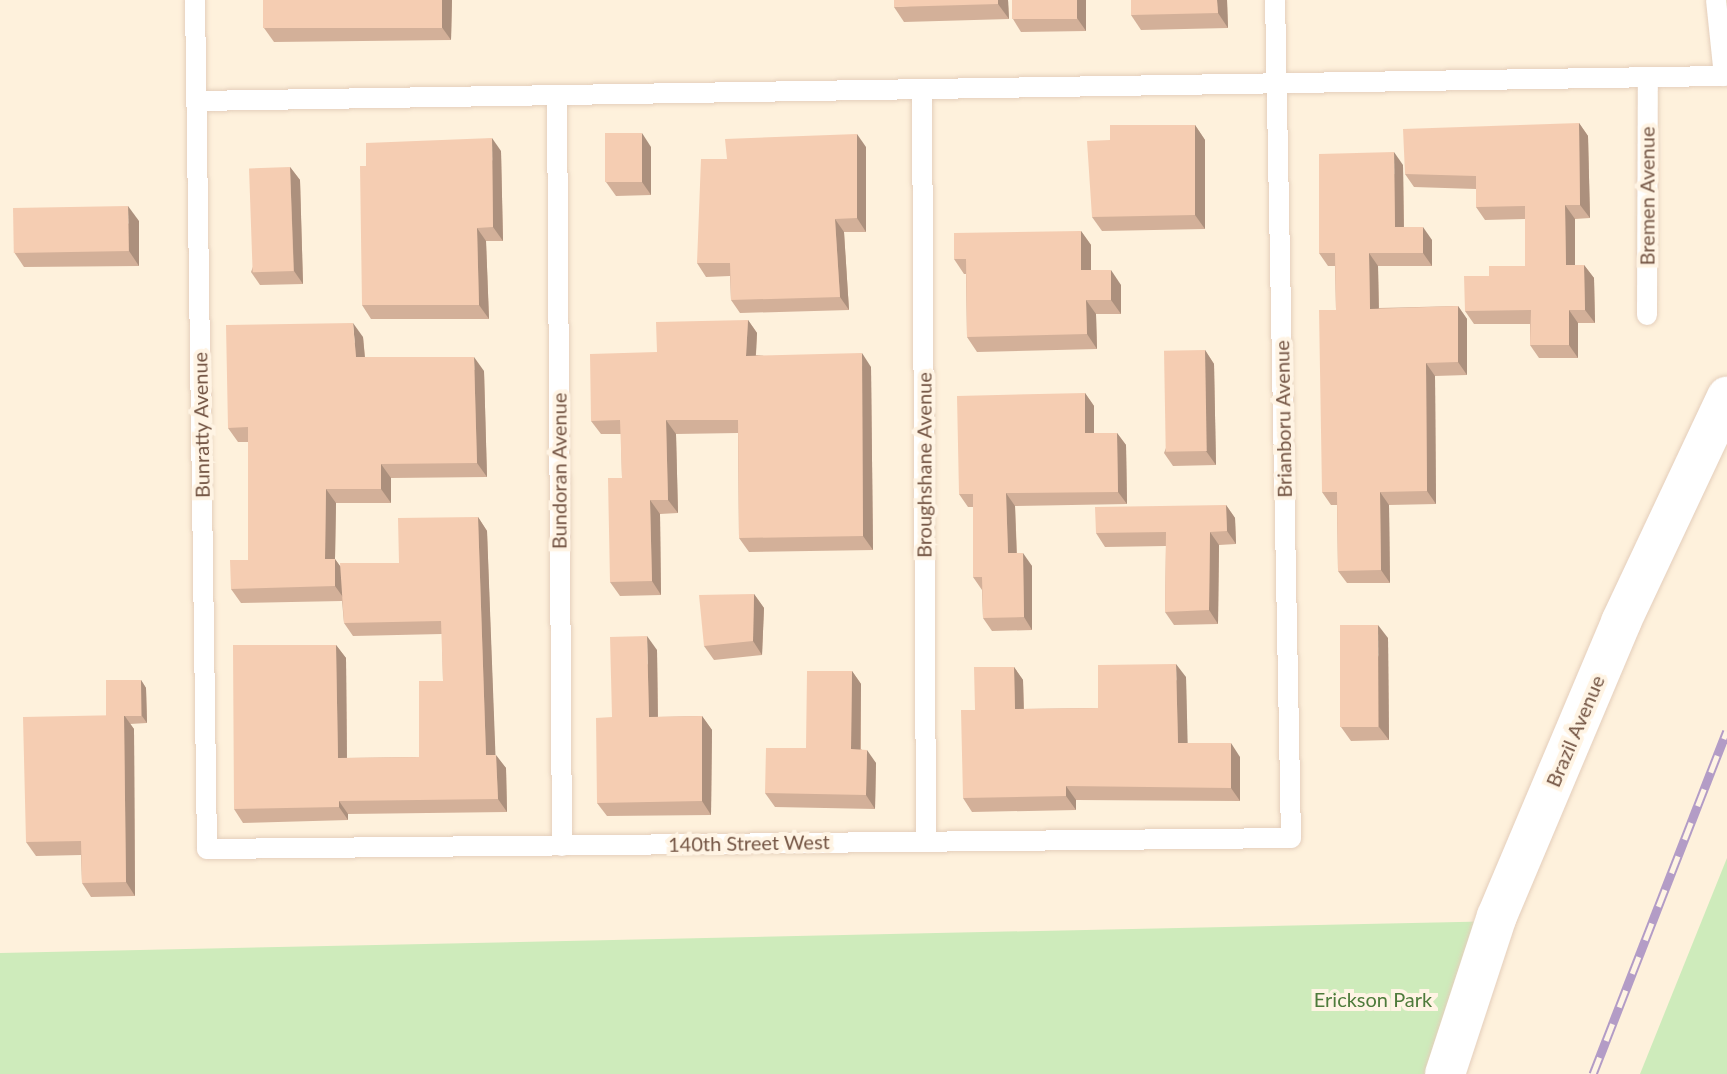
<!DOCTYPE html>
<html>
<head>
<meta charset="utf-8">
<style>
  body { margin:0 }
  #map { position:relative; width:1727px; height:1074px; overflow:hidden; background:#fef1dc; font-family:Lato,sans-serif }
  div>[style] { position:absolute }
  .green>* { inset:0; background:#ceebbb }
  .roads { filter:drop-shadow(0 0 2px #e4cebb) drop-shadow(0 0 2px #e4cebb) }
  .lane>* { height:20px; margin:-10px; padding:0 10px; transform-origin:10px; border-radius:10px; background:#fff }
  .street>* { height:40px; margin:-20px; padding:0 20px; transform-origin:20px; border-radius:20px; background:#fff }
  .rail>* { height:9px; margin-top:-4.5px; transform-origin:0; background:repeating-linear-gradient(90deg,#fff4e4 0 18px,#b39cc6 0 36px); box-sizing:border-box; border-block:2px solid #b39cc6 }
  .wall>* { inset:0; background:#d3b099 }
  .shaded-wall>* { inset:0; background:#ac907d }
  .building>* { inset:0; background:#f5cdb2; transform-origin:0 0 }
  span { translate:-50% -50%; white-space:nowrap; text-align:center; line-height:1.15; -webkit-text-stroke:8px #fff4e4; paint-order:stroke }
  .street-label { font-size:20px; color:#745544 }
  .park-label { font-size:20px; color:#4e7b3b }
</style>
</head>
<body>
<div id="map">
  <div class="green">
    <i style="clip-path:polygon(1727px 858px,1727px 1074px,1640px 1074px)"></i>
    <i style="clip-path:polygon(1506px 921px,1455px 1074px,0 1074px,0 953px)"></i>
  </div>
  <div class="roads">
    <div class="lane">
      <i style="left:195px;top:0;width:849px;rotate:89.19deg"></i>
      <i style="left:207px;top:849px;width:1084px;rotate:-0.58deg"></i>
      <i style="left:1291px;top:838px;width:838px;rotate:-91.09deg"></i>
      <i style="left:922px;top:90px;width:751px;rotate:89.69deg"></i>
      <i style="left:557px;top:95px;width:751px;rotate:89.62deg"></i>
      <i style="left:197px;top:101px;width:1527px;rotate:-0.94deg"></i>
      <i style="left:1724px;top:76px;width:76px;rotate:-96deg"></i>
      <i style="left:1647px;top:315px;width:237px;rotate:-89.8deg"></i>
    </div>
    <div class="street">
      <i style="left:1445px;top:1074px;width:166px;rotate:-71.8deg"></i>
      <i style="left:1497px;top:916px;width:319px;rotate:-67.1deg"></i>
      <i style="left:1621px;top:622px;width:249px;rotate:-64.8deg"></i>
    </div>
  </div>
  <div class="rail">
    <i style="left:1593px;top:1074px;width:368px;rotate:-68.7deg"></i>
  </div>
  <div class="wall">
    <i style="clip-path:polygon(452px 0,451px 40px,274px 42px,264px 28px)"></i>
    <i style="clip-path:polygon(1008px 0,1009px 19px,904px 22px,894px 7px)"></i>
    <i style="clip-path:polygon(1086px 0,1086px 31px,1021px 32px,1013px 19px)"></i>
    <i style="clip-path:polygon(1227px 0,1228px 28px,1141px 30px,1131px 15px)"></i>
    <i style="clip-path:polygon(1579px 123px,1588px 136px,1590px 218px,1575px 219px,1575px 265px,1584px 265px,1594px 278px,1595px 323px,1578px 323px,1578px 358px,1539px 358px,1530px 345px,1530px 324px,1474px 324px,1465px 311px,1489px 276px,1525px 266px,1525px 219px,1485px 220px,1476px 207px,1476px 189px,1414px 187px,1405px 174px)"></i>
    <i style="clip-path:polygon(1195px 125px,1205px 140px,1205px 229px,1102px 231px,1092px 217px,1110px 140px)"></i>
    <i style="clip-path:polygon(651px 147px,651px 195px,616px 196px,606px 182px)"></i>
    <i style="clip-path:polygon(866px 147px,866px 232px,844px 232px,849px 310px,740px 313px,731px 300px,730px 276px,706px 277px,697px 263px,727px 159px)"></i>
    <i style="clip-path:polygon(501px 151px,503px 241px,486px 241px,489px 319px,371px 319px,362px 305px)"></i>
    <i style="clip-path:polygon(1403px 165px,1404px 227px,1432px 240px,1432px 266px,1378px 266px,1379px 308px,1458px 306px,1467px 319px,1467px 375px,1435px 376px,1436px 504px,1389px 505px,1390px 583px,1347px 583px,1338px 571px,1337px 505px,1331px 505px,1322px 492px,1336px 310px,1335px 266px,1328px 266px,1319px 253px)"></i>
    <i style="clip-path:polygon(290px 167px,300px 180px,303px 284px,260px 285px,251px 272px)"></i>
    <i style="clip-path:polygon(139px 221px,139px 266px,24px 267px,14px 252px)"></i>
    <i style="clip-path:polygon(1081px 231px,1091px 245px,1091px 270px,1121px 285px,1121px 314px,1096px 314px,1097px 349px,977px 352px,967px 337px,966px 274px,964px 274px,954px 259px)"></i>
    <i style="clip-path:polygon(748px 320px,757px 333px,756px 355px,871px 367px,873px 550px,749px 552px,739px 538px,738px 433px,676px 434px,678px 513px,660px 514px,661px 595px,620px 596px,610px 582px,622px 478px,621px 434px,601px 434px,591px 421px,657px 352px)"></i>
    <i style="clip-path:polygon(363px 337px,365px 357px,484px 371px,487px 477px,391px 478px,391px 503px,336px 503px,335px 559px,340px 566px,399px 563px,478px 517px,487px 531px,495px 755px,506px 768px,507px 812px,348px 814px,348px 820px,243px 823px,234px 809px,336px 645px,346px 658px,347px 758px,419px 757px,443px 681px,442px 634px,353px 636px,344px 623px,342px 601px,241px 603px,231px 589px,248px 560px,248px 442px,238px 442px,228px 428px)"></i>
    <i style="clip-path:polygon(1205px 350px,1214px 364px,1216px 465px,1173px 466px,1164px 453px)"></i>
    <i style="clip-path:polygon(1085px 393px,1094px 406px,1094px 433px,1117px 433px,1126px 445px,1127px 504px,1015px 506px,1017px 553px,1032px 566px,1032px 630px,992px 631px,983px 618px,982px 590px,973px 577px,973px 507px,968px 507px,959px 494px)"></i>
    <i style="clip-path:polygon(1226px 505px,1235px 518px,1236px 544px,1219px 545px,1218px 624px,1174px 625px,1165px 612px,1166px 546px,1105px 547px,1096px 533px)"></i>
    <i style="clip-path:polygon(754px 594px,764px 608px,762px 655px,714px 660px,704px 646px)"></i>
    <i style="clip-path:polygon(1388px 638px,1389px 740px,1351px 741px,1341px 727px)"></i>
    <i style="clip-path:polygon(657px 650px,658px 717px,702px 716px,712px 730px,711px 815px,607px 816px,597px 803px,612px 717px)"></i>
    <i style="clip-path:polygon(1014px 667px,1023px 680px,1024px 709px,1098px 708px,1186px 677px,1187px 743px,1240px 757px,1240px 801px,1076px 800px,1076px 810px,972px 812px,963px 798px,975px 710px)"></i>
    <i style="clip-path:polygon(852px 671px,861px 684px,861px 749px,876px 763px,875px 809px,775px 807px,765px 793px,806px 748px)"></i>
    <i style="clip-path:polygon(141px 680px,146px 688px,147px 723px,130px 724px,134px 729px,135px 896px,91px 897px,82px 883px,81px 855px,36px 856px,26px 842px)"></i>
  </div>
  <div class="shaded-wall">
    <i style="clip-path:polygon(442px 0,452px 0,451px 40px,441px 26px)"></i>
    <i style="clip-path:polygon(998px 0,1008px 0,1009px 19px,998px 4px)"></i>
    <i style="clip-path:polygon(1077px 0,1086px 0,1086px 31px,1077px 18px)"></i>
    <i style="clip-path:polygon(1217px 0,1227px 0,1228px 28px,1218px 13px)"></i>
    <i style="clip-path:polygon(1579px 123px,1588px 136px,1590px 218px,1580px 205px)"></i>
    <i style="clip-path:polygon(1195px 125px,1205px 140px,1205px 229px,1195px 215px)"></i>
    <i style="clip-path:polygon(642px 133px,651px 147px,651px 195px,642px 182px)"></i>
    <i style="clip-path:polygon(857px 134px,866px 147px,866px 232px,857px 218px)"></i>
    <i style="clip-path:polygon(492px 138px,501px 151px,503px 241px,493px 227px)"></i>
    <i style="clip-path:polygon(1394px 152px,1403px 165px,1404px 240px,1395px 227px)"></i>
    <i style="clip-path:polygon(290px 167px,300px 180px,303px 284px,294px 271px)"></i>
    <i style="clip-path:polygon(1565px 205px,1575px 219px,1575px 279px,1566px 265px)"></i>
    <i style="clip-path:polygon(128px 206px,139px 221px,139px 266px,129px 251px)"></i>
    <i style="clip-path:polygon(835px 219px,844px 232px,849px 310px,840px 297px)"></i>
    <i style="clip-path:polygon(1423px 227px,1432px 240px,1432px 266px,1423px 253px)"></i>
    <i style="clip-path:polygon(477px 228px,486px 241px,489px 319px,479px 305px)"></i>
    <i style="clip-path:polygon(1081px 231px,1091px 245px,1091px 285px,1081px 270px)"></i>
    <i style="clip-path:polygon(1369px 253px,1378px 266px,1379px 321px,1370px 309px)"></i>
    <i style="clip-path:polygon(1584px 265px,1594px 278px,1595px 323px,1585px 310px)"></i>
    <i style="clip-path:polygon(1111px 270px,1121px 285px,1121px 314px,1111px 300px)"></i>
    <i style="clip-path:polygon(1086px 300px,1096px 314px,1097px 349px,1087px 334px)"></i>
    <i style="clip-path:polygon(1458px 306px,1467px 319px,1467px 375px,1458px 362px)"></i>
    <i style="clip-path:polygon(1569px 310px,1578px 323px,1578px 358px,1569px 345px)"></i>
    <i style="clip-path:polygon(748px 320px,757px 333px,755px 369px,746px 356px)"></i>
    <i style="clip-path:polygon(353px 323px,363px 337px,366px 371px,356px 357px)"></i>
    <i style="clip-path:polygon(1205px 350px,1214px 364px,1216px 465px,1206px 451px)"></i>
    <i style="clip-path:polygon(862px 353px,871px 367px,873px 550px,863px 536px)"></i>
    <i style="clip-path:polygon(474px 357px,484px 371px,487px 477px,477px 463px)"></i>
    <i style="clip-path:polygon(1426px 363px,1435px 376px,1436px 504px,1427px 491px)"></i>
    <i style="clip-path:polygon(1085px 393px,1094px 406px,1094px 446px,1085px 433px)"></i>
    <i style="clip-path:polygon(666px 420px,676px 434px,678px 513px,668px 500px)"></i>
    <i style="clip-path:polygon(1117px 433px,1126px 445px,1127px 504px,1118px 492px)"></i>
    <i style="clip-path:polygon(381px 464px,391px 478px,391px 503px,381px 489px)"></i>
    <i style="clip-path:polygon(326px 489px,336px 503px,335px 559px,345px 573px,345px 600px,335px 586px,325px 559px)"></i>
    <i style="clip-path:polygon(1380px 492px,1389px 505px,1390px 583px,1381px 570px)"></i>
    <i style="clip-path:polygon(1006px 493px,1015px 506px,1017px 566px,1008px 553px)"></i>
    <i style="clip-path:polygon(650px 500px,660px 514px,661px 595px,652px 581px)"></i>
    <i style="clip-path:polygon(1226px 505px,1235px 518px,1236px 544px,1227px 531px)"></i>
    <i style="clip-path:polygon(478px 517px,487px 531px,496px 769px,486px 755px)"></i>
    <i style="clip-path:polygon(1210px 532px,1219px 545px,1218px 624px,1209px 610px)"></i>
    <i style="clip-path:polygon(1023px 553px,1032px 566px,1032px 630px,1024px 617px)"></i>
    <i style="clip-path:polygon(754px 594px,764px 608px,762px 655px,753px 641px)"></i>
    <i style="clip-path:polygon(1378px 625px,1388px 638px,1389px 740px,1379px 727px)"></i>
    <i style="clip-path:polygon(647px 636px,657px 650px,658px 731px,649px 717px)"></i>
    <i style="clip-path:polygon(336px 645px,346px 658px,347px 771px,338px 758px)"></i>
    <i style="clip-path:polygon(1176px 664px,1186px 677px,1188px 757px,1178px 743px)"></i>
    <i style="clip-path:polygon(1014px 667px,1023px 680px,1024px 723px,1015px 709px)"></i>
    <i style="clip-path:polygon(852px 671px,861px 684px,860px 763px,851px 749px)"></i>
    <i style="clip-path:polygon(141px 680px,146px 688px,147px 723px,142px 716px)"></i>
    <i style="clip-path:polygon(124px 715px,134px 729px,135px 896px,126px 882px)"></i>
    <i style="clip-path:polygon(702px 716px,712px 730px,711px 815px,702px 801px)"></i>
    <i style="clip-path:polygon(1231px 743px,1240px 757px,1240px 801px,1231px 788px)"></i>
    <i style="clip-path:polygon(867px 750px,876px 763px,875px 809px,866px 795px)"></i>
    <i style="clip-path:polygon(496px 755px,506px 768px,507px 812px,498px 799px)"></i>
    <i style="clip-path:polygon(1066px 786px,1076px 800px,1076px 810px,1066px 796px)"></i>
    <i style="clip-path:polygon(339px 801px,348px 814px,348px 820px,339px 807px)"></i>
  </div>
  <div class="building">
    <i style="left:263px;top:0;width:179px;height:28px"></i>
    <i style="clip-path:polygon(894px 0,998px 0,998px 4px,894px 7px)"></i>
    <i style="left:1012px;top:0;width:65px;height:19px"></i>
    <i style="clip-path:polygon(1131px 0,1217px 0,1218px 13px,1131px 15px)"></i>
    <i style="clip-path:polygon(1579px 123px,1580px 205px,1565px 205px,1566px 265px,1584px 265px,1585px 310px,1569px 310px,1569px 345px,1530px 345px,1531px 310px,1465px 311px,1464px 276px,1489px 276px,1489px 266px,1525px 266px,1525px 206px,1476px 207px,1476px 176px,1405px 174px,1403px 129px)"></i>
    <i style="clip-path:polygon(1110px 125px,1195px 125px,1195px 215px,1092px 217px,1087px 141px,1110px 140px)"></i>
    <i style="left:642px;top:133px;width:49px;height:37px;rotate:90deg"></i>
    <i style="clip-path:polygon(857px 134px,857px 218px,835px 219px,840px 297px,731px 300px,730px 263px,697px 263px,701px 159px,727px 159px,725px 139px)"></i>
    <i style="clip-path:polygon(492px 138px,493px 227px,477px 228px,479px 305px,362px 305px,360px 166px,366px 166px,366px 143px)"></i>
    <i style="clip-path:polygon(1394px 152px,1395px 227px,1423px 227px,1423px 253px,1369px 253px,1370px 309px,1458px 306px,1458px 362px,1426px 363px,1427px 491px,1380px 492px,1381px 570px,1338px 571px,1337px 492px,1322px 492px,1319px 310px,1336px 310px,1335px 253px,1319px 253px,1319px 154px)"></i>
    <i style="left:290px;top:167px;width:104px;height:41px;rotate:88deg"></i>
    <i style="left:128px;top:206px;width:45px;height:115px;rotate:89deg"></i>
    <i style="clip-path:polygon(1081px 231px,1081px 270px,1111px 270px,1111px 300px,1086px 300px,1087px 334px,967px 337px,966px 259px,954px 259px,954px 233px)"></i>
    <i style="clip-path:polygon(748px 320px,746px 356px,862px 353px,863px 536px,739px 538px,738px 420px,666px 420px,668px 500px,650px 500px,652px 581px,610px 582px,608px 478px,622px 478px,620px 420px,591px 421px,590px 354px,657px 352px,656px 322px)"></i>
    <i style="clip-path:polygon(353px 323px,356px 357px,474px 357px,477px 463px,381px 464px,381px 489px,326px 489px,325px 559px,335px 559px,335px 586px,231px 589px,230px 560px,248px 560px,248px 427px,228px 428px,226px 325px)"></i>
    <i style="left:1205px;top:350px;width:101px;height:41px;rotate:89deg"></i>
    <i style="clip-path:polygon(1085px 393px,1085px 433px,1117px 433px,1118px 492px,1006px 493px,1008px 553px,1023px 553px,1024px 617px,983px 618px,982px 577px,973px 577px,973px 494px,959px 494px,957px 396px)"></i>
    <i style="clip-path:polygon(1226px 505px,1227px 531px,1210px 532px,1209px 610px,1165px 612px,1166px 532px,1096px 533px,1095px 507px)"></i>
    <i style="clip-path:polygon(478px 517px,486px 755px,496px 755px,498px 799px,339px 801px,339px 807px,234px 809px,233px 645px,336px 645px,338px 758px,419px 757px,419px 681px,443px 681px,441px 621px,344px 623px,340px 563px,399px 563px,398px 518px)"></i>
    <i style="clip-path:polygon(754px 594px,753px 641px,704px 646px,699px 595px)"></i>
    <i style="left:1340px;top:625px;width:38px;height:102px"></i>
    <i style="clip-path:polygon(647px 636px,649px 717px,702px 716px,702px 801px,597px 803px,596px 718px,612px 717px,610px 637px)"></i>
    <i style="clip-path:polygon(1176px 664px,1178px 743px,1231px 743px,1231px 788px,1066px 786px,1066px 796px,963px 798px,961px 710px,975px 710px,974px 667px,1014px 667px,1015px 709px,1098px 708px,1098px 665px)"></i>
    <i style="clip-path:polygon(807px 671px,852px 671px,851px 749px,867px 750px,866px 795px,765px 793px,766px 748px,806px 748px)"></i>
    <i style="left:106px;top:680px;width:35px;height:36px"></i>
    <i style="clip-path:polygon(124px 715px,126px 882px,82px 883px,81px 841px,26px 842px,23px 717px)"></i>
  </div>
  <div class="street-label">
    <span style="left:1647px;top:196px;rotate:-90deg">Bremen Avenue</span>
    <span style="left:1283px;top:419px;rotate:-91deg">Brianboru Avenue</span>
    <span style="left:201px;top:425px;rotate:-91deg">Bunratty Avenue</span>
    <span style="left:924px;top:465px;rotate:-90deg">Broughshane Avenue</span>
    <span style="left:559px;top:471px;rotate:-90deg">Bundoran Avenue</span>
    <span style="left:1575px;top:731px;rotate:-67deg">Brazil Avenue</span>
    <span style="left:749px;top:843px;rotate:-1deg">140th Street West</span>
  </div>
  <div class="park-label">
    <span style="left:1373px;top:999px">Erickson Park</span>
  </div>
</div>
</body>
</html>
